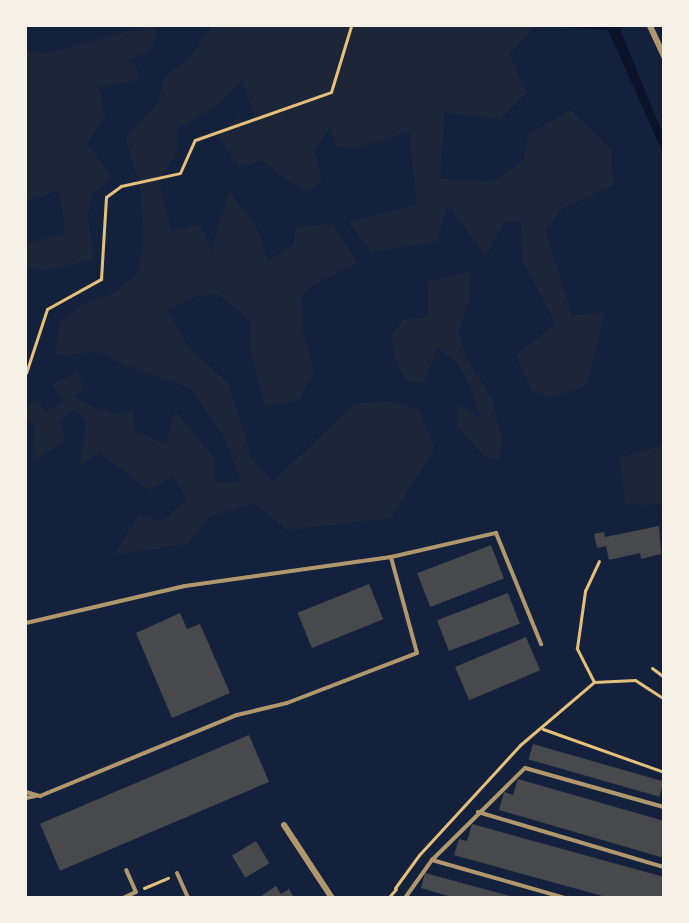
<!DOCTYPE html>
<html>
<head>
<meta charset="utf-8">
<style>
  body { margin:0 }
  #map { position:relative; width:689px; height:923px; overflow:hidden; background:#14213d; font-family:Raleway,sans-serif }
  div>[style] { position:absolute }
  .green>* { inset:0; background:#1d2539 }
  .water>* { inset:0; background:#0b132b }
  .building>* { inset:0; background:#48494c; transform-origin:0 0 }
  .path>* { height:3px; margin:-1.5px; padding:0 1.5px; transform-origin:1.5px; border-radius:1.5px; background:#e5c07b }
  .service>* { height:4px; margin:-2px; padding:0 2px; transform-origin:2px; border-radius:2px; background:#b1986c }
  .minor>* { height:6px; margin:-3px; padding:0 3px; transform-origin:3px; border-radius:3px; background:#b1986c }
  span { translate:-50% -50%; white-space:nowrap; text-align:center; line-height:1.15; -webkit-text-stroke:4.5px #f6f1e7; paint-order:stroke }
  .frame { position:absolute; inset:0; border:27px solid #f6f1e7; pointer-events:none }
</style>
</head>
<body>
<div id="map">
  <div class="green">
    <i style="clip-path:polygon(148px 26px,158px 26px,153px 48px,127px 61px,136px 65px,139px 80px,98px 87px,105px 116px,87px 144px,112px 177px,93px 193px,88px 214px,94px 259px,46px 271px,26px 267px,26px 244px,65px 233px,59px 190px,26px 201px,26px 51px,44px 54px)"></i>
    <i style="clip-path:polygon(212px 26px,535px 26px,509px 55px,527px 93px,500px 119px,445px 113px,440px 179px,492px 182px,524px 160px,528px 135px,570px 110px,611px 149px,613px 185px,563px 208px,545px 230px,572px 316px,605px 312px,587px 384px,552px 398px,532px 391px,516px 355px,556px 324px,523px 262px,521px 220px,504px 222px,486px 256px,447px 204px,437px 242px,372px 252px,348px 222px,416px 205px,410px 131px,354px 149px,336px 146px,330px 128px,314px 151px,322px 181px,309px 191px,288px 181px,262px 160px,239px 167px,219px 136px,236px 118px,257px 123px,242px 80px,217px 105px,177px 129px,178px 148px,159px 183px,171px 231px,201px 225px,211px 252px,229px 191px,256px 226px,268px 261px,293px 245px,296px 227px,333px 224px,357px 263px,312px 285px,301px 297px,304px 335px,314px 372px,298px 401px,265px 406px,250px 349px,251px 321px,218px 294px,197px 296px,167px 310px,188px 347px,228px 383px,252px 459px,272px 482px,355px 404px,389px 401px,418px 409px,435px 448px,391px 518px,287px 530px,255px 503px,210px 516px,188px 544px,114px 555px,139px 515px,162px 521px,187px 500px,174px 476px,149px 490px,100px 453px,80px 465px,86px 422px,76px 409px,60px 420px,65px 441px,32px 461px,35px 426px,26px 418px,26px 408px,38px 400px,46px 412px,64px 401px,52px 385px,78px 372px,84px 387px,74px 397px,95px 408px,121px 415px,132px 409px,135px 431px,166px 445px,175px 411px,215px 459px,215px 484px,241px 481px,225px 438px,190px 388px,120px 363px,101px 352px,55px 356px,60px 323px,82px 305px,116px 292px,138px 273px,143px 244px,141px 191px,126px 138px,157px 104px,166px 75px,189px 59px)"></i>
    <i style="clip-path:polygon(470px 271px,469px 299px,458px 332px,467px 360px,492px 399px,502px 441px,499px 460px,484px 456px,457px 426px,457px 404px,481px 418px,468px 381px,456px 362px,437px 348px,424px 383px,407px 381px,397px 364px,391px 335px,404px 319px,428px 317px,428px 282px)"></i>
    <i style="clip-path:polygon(663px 445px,663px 505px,625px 504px,620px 458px)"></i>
  </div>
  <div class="water">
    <i style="clip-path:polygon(544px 26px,623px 26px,621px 32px,663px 134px,663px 153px,608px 30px)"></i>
  </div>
  <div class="building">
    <i style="clip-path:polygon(659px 526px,661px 554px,641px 559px,640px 553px,609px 560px,606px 546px,597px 548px,594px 534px,604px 532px,605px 537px)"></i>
    <i style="left:491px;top:545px;width:36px;height:79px;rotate:69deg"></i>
    <i style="left:369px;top:584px;width:38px;height:77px;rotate:68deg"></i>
    <i style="left:508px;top:593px;width:33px;height:76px;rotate:69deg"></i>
    <i style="clip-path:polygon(180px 613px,187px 629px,200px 624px,230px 693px,172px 718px,136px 633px)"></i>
    <i style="left:526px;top:637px;width:36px;height:77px;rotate:67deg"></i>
    <i style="left:249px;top:735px;width:51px;height:227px;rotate:67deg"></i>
    <i style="left:533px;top:744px;width:136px;height:16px;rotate:16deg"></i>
    <i style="clip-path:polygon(518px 779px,664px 821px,664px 858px,499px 810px,504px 792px,513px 795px)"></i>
    <i style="clip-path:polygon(472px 824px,664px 877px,664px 898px,610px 898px,454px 855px,459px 839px,467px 841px)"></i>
    <i style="left:256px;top:841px;width:26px;height:28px;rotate:59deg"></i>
    <i style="clip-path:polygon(425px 873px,514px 897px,514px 898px,455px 898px,421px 888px)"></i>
    <i style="clip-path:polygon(276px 886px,281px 894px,289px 889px,293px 896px,258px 898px)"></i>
  </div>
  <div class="path">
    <i style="left:26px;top:373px;width:67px;rotate:-71.8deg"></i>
    <i style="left:47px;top:309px;width:62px;rotate:-29.1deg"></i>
    <i style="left:101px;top:279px;width:82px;rotate:-86.5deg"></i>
    <i style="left:106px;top:197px;width:19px;rotate:-36deg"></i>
    <i style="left:121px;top:186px;width:60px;rotate:-12.4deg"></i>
    <i style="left:180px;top:173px;width:36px;rotate:-66deg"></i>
    <i style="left:195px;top:140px;width:144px;rotate:-19.4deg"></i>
    <i style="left:331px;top:92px;width:69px;rotate:-73.1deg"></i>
    <i style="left:652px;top:668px;width:15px;rotate:37deg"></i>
    <i style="left:594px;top:682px;width:38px;rotate:-117deg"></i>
    <i style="left:577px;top:648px;width:58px;rotate:-82deg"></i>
    <i style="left:585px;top:591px;width:33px;rotate:-65deg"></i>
    <i style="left:543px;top:729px;width:128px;rotate:19.6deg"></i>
    <i style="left:144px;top:888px;width:26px;rotate:-23deg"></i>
    <i style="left:395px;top:888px;width:41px;rotate:-54deg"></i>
    <i style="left:419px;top:855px;width:149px;rotate:-47.4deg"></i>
    <i style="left:520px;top:745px;width:97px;rotate:-40.4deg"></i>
    <i style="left:594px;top:682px;width:41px;rotate:-2.8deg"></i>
    <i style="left:635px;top:680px;width:35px;rotate:33deg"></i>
    <i style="left:388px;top:898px;width:12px;rotate:-48deg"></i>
  </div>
  <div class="service">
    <i style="left:26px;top:623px;width:163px;rotate:-13.1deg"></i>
    <i style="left:185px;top:586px;width:208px;rotate:-8deg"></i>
    <i style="left:26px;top:792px;width:15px;rotate:16deg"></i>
    <i style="left:40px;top:796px;width:213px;rotate:-22.4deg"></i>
    <i style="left:237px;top:715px;width:51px;rotate:-13.5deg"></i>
    <i style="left:287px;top:703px;width:139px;rotate:-21deg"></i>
    <i style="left:417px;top:653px;width:99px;rotate:-105.2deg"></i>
    <i style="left:391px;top:557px;width:108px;rotate:-12.9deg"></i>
    <i style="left:496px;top:533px;width:120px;rotate:67.9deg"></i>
    <i style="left:26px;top:798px;width:10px;rotate:-11deg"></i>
    <i style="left:478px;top:812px;width:194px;rotate:16.5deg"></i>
    <i style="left:432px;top:860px;width:138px;rotate:15.9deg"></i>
    <i style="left:177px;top:873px;width:27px;rotate:66deg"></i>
    <i style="left:123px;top:898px;width:14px;rotate:-25deg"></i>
    <i style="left:136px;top:892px;width:24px;rotate:-114deg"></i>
    <i style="left:405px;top:898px;width:47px;rotate:-54.6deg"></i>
    <i style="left:432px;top:860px;width:131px;rotate:-44.7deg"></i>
    <i style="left:525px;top:768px;width:144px;rotate:15.7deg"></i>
  </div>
  <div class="minor">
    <i style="left:650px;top:26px;width:33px;rotate:65deg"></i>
    <i style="left:284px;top:825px;width:87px;rotate:56.7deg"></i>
  </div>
  <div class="frame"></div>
</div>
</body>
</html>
